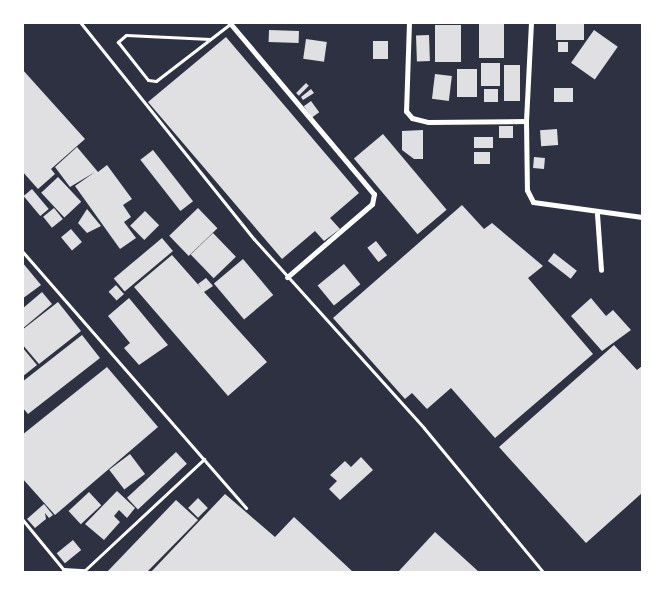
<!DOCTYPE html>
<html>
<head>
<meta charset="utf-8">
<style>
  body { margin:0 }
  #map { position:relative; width:665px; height:595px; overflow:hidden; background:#2d3142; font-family:Karla,sans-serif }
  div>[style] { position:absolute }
  .building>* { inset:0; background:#e0e0e3; transform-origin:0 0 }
  .service>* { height:3px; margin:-1.5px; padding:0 1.5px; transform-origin:1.5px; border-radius:1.5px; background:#fff }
  .minor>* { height:5px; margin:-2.5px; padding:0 2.5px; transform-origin:2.5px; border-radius:2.5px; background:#fff }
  span { translate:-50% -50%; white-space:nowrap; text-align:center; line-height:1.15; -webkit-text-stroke:4px #fff; paint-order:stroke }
  .frame { position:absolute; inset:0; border:24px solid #fff; pointer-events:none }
</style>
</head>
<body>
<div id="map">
  <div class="building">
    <i style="left:479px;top:22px;width:25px;height:36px"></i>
    <i style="left:556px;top:22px;width:28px;height:18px"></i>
    <i style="left:435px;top:25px;width:26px;height:37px"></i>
    <i style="left:269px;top:30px;width:30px;height:12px;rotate:2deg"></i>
    <i style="left:594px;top:30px;width:29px;height:40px;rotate:35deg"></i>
    <i style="left:429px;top:35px;width:26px;height:13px;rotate:88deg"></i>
    <i style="clip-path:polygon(226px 37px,359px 193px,330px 218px,340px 229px,324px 241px,315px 231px,282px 259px,148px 102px)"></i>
    <i style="left:306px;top:39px;width:21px;height:20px;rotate:8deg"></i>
    <i style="left:373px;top:41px;width:15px;height:18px"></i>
    <i style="left:558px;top:42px;width:10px;height:10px"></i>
    <i style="left:481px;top:63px;width:19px;height:23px"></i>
    <i style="left:504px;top:65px;width:16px;height:36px"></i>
    <i style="clip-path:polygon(22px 69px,85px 139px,51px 169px,55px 174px,38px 189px,22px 171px)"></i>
    <i style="left:457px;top:69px;width:20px;height:28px"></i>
    <i style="left:435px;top:74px;width:17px;height:25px;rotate:7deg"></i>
    <i style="left:306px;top:83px;width:4px;height:14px;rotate:45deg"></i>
    <i style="left:554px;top:88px;width:19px;height:14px"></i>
    <i style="clip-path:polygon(311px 89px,314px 93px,303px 100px,301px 97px)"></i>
    <i style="left:484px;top:89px;width:14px;height:13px"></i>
    <i style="left:311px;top:101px;width:14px;height:9px;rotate:54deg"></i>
    <i style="left:499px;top:126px;width:14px;height:12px"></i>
    <i style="left:557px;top:129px;width:16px;height:17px;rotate:86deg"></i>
    <i style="clip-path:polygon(423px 130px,423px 159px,414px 159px,402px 150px,402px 131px)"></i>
    <i style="left:383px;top:134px;width:99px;height:38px;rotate:50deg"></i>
    <i style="left:474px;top:137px;width:19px;height:11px"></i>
    <i style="clip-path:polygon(77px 147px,98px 172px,107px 165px,132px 199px,123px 205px,131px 217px,124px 222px,136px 238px,120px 249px,75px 186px,95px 172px,70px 187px,55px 167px)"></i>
    <i style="left:153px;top:150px;width:65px;height:16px;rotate:52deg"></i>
    <i style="left:474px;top:152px;width:16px;height:12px"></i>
    <i style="left:534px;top:157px;width:11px;height:11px;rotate:5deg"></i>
    <i style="left:58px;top:177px;width:34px;height:23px;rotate:47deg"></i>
    <i style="left:32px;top:189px;width:26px;height:11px;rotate:50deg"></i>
    <i style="clip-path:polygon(462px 205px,484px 229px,492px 223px,543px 266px,528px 278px,593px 354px,495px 438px,451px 388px,427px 409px,412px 393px,405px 399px,333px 318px)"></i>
    <i style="left:54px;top:208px;width:14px;height:14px;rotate:51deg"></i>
    <i style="left:198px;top:208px;width:28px;height:40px;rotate:46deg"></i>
    <i style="clip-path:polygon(87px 209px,101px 226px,87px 233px,78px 223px)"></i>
    <i style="left:145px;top:211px;width:20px;height:21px;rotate:45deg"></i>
    <i style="left:71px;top:229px;width:17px;height:13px;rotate:50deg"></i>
    <i style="left:213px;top:233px;width:33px;height:31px;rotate:46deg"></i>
    <i style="left:162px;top:238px;width:17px;height:63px;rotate:50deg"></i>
    <i style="left:376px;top:241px;width:18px;height:11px;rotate:52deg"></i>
    <i style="left:554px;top:253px;width:29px;height:10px;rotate:38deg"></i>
    <i style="clip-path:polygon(172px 255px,202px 289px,198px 284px,206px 278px,213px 286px,204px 292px,267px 362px,228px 396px,134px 287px)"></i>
    <i style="left:243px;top:259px;width:47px;height:38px;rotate:50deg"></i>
    <i style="clip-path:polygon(22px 262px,41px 285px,22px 299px)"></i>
    <i style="left:344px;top:264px;width:26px;height:34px;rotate:51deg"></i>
    <i style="left:116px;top:285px;width:12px;height:10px;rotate:48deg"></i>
    <i style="clip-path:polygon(42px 292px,52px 304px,22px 329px,22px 309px)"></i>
    <i style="clip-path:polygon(129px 298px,168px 345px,139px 365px,124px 348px,130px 343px,108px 316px)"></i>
    <i style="clip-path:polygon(591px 298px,606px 316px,613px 310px,631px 330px,602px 351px,571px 316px)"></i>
    <i style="clip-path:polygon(58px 302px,81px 331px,39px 364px,22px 344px,22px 330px)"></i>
    <i style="clip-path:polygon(82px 335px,100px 358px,28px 414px,22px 407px,22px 382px)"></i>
    <i style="clip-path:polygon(614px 345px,637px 370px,642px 366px,642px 493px,586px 543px,499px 447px)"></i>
    <i style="clip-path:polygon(22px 347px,37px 365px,22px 377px)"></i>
    <i style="clip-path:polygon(107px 367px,158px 427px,55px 515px,22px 478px,22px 435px)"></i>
    <i style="left:176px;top:452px;width:16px;height:67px;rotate:47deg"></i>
    <i style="left:130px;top:454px;width:25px;height:26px;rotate:53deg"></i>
    <i style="clip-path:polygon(361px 457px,373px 470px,340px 500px,329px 489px,337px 481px,330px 475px,345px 461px,351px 467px)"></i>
    <i style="clip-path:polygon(117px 491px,135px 508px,127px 518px,119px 510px,114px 516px,120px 522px,104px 540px,85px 524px)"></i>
    <i style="left:89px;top:492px;width:18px;height:28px;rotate:47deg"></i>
    <i style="clip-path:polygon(225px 494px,275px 537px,294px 517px,353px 572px,151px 572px)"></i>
    <i style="left:198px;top:498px;width:14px;height:14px;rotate:45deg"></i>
    <i style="clip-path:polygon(176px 500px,198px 520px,147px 572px,107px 572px)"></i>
    <i style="clip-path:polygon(44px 504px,53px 515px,49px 518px,45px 513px,46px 519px,35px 528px,27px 519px)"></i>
    <i style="clip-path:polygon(435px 532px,479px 572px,398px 572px)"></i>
    <i style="left:73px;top:540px;width:13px;height:21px;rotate:51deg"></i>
  </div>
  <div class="service">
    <i style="left:80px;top:22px;width:278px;rotate:51.3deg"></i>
    <i style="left:254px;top:239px;width:254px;rotate:48deg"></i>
    <i style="left:424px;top:428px;width:187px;rotate:50.4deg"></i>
    <i style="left:210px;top:39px;width:84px;rotate:-177.3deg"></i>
    <i style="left:126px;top:35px;width:11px;rotate:139deg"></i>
    <i style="left:118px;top:42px;width:48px;rotate:51.7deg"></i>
    <i style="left:148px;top:80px;width:8px;rotate:7deg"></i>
    <i style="left:156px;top:81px;width:93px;rotate:-37.6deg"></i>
    <i style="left:22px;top:251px;width:341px;rotate:48.9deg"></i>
    <i style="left:22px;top:519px;width:65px;rotate:50.6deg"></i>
    <i style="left:63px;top:569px;width:22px;rotate:3deg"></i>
    <i style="left:85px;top:570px;width:163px;rotate:-43deg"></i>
  </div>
  <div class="minor">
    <i style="left:229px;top:22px;width:225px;rotate:49.9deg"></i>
    <i style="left:374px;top:194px;width:10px;rotate:101deg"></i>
    <i style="left:372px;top:204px;width:112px;rotate:139.3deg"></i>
    <i style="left:409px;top:22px;width:89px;rotate:91.9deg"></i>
    <i style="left:406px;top:111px;width:9px;rotate:49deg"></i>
    <i style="left:412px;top:118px;width:16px;rotate:14deg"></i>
    <i style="left:428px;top:122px;width:98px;rotate:-0.6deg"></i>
    <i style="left:526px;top:121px;width:69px;rotate:89.2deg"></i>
    <i style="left:527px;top:190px;width:13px;rotate:63deg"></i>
    <i style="left:533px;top:202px;width:110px;rotate:7.8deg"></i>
    <i style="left:526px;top:121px;width:99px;rotate:-87.1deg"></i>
    <i style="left:597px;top:214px;width:56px;rotate:85.9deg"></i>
  </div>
  <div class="frame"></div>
</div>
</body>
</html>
